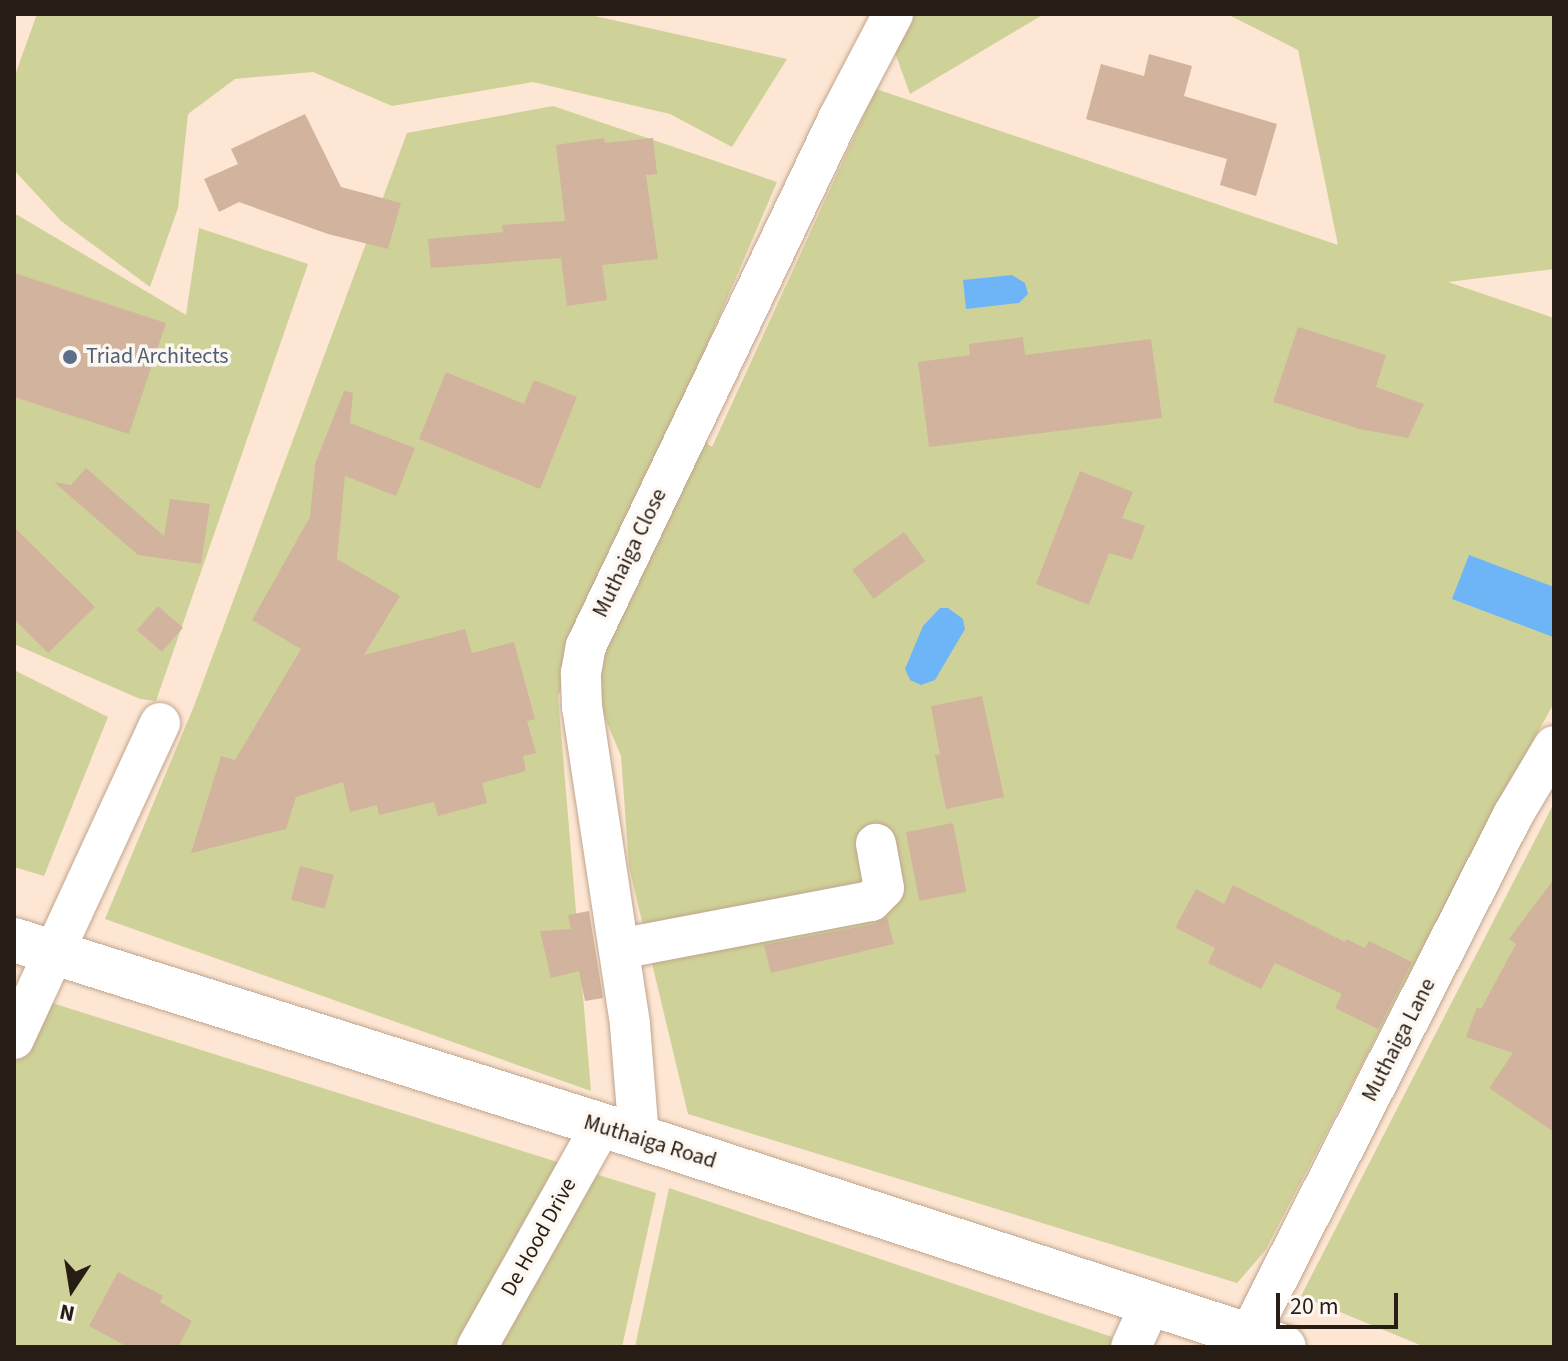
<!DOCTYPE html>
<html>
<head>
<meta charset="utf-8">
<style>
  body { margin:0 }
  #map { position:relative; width:1568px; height:1361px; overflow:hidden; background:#fde6d3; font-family:"Source Sans 3",sans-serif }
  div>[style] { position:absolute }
  .green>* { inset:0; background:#cfd298 }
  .water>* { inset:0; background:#6eb5f7 }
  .building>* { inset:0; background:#d1b39e; transform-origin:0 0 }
  .roads { filter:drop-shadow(0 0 2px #c0a58e) drop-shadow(0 0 2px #c0a58e) }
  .street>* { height:40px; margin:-20px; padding:0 20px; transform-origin:20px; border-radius:20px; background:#fff }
  .secondary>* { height:44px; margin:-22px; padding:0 22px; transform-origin:22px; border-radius:22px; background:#fff }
  .dots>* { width:22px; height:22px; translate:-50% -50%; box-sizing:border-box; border:4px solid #fdf7f2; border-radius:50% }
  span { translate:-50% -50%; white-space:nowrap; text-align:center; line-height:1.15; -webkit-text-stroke:7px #fdf7f2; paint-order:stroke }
  .service-label { font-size:22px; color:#4e5e75 }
  .left { translate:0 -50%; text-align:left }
  .street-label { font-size:22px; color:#281d14 }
  .frame { position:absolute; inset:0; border:16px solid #281d14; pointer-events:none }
  .north { position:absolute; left:32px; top:1249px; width:80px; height:80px; -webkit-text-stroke:6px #fdf7f2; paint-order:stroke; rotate:192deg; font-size:22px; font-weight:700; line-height:32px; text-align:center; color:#281d14 }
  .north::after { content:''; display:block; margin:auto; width:28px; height:36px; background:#281d14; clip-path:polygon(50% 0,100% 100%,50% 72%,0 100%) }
  .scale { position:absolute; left:1276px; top:1293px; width:122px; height:36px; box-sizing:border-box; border:4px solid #281d14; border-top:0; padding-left:10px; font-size:24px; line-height:28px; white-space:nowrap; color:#281d14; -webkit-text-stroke:6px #fdf7f2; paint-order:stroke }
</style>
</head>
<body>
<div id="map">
  <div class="green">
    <i style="clip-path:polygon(37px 14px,586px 14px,787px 59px,732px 147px,670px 114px,533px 82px,392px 106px,313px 72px,235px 79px,188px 114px,178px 208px,150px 287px,61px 221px,14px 170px,14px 78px)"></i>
    <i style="clip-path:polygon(881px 14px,1044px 14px,910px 94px)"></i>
    <i style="clip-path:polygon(1227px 14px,1554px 14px,1554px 269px,1448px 282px,1554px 318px,1554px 703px,1496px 807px,1265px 1251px,1237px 1283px,688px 1114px,629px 867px,621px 756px,577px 651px,558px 696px,591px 1091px,105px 919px,194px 706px,407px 133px,553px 106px,777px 182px,675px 420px,712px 447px,876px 89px,1338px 245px,1298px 50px)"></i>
    <i style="clip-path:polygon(14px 213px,186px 315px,199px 228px,308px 264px,156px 701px,140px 699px,14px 644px)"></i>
    <i style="clip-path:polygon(14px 670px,108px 717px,44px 876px,14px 867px)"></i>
    <i style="clip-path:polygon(1554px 803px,1554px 1347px,1425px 1347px,1301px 1296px)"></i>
    <i style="clip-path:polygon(14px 991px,656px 1193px,622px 1347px,14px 1347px)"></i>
    <i style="clip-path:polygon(669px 1188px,1142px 1347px,635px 1347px)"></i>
  </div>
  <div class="water">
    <i style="clip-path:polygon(1012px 275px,1025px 283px,1028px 294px,1019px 303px,966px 309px,963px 280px)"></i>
    <i style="clip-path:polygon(1469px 555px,1554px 587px,1553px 637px,1452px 599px)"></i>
    <i style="clip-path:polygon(940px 608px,948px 608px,963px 619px,965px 629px,935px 680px,921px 685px,910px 680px,905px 669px,923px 626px)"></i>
  </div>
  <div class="building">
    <i style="clip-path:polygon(1149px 54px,1192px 66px,1184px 96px,1277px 124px,1256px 196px,1220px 185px,1227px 159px,1086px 119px,1101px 64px,1144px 76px)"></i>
    <i style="clip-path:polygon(305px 114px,341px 187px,401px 203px,388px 249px,328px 234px,239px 202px,219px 212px,204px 179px,238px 164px,231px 149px)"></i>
    <i style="clip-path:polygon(604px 138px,605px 143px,653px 138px,657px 174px,646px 175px,658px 259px,602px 265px,607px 300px,567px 306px,561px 258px,431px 268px,428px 239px,503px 232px,502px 225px,565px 221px,556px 145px)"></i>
    <i style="clip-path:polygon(14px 273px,166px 323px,129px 434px,14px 397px)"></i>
    <i style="clip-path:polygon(1298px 327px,1386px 355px,1376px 387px,1424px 404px,1408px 438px,1360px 429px,1273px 402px)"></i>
    <i style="clip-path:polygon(1023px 337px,1025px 355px,1151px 339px,1162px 418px,929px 447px,918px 362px,970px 355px,969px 344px)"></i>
    <i style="clip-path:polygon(446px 372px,524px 404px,534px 380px,577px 397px,540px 489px,419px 439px)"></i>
    <i style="clip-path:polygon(344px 391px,353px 393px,350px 423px,415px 448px,396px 496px,345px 476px,337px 559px,400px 596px,364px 655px,465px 629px,472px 653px,514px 642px,535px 719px,527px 721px,536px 753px,523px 756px,526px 771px,482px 783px,487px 803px,438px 816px,434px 802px,379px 815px,377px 805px,350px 812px,343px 782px,296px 797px,286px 829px,191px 853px,221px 756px,235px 760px,301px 649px,252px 620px,310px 517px,315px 464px)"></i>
    <i style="clip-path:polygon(86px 468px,164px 536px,170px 499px,210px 504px,201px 564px,138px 555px,54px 482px,71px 485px)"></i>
    <i style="clip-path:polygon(1080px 471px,1133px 492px,1122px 518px,1145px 526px,1132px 560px,1109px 553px,1089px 605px,1036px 584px)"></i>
    <i style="clip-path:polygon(14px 527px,95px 607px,48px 653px,14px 619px)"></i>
    <i style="left:904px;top:532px;width:36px;height:64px;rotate:54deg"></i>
    <i style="left:158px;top:606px;width:33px;height:32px;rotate:41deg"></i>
    <i style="clip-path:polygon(982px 696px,1004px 797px,946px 809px,935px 755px,940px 754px,931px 706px)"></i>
    <i style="left:953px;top:823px;width:70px;height:48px;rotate:79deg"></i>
    <i style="left:300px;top:866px;width:35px;height:35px;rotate:15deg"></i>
    <i style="clip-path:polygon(1554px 879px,1554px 1132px,1489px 1088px,1513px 1053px,1466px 1037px,1477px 1007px,1481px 1009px,1516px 944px,1509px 939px)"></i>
    <i style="clip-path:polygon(1233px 885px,1345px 942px,1346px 939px,1365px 948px,1369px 941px,1412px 962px,1378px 1029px,1335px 1008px,1342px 994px,1275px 963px,1261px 989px,1208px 963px,1215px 948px,1176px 928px,1177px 924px,1196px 889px,1224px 904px)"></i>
    <i style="clip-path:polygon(589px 911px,603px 998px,585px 1001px,579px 971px,551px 978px,540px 931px,571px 929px,568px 915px)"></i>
    <i style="clip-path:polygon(887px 917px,894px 944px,771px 973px,764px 945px,875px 924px)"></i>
    <i style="clip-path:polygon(118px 1272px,163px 1296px,160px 1302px,192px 1321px,178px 1347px,128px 1347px,89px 1326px)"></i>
  </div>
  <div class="roads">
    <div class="street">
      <i style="left:619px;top:949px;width:257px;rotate:-10.8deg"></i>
      <i style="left:871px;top:901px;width:18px;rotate:-45deg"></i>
      <i style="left:884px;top:888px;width:45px;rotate:-100.3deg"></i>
      <i style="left:14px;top:1039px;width:348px;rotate:-65.2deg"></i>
      <i style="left:639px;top:1137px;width:113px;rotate:-94.6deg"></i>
      <i style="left:630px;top:1024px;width:321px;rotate:-98.6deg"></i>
      <i style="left:582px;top:707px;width:34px;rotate:-92deg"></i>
      <i style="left:581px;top:673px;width:27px;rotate:-80deg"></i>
      <i style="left:586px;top:646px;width:586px;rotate:-64.44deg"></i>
      <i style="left:839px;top:117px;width:116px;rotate:-62.3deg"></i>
      <i style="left:1249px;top:1335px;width:583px;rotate:-63.08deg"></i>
      <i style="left:1513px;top:815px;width:80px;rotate:-59.3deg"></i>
      <i style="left:477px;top:1347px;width:253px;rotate:-60.7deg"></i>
      <i style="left:1131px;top:1347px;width:48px;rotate:-65.6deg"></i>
    </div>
    <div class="secondary">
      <i style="left:14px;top:940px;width:655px;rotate:17.49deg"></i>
      <i style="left:639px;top:1137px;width:678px;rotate:18.03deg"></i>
    </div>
  </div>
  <div class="dots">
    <i style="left:70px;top:357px;background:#5c6f8a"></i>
  </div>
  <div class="service-label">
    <span class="left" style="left:86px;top:357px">Triad Architects</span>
  </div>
  <div class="street-label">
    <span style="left:630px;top:553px;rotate:-64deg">Muthaiga Close</span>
    <span style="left:1399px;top:1040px;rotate:-63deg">Muthaiga Lane</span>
    <span style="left:650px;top:1142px;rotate:17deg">Muthaiga Road</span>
    <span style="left:539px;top:1237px;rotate:-61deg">De Hood Drive</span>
  </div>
  <div class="frame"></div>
  <div class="north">N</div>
  <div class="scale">20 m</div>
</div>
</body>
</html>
